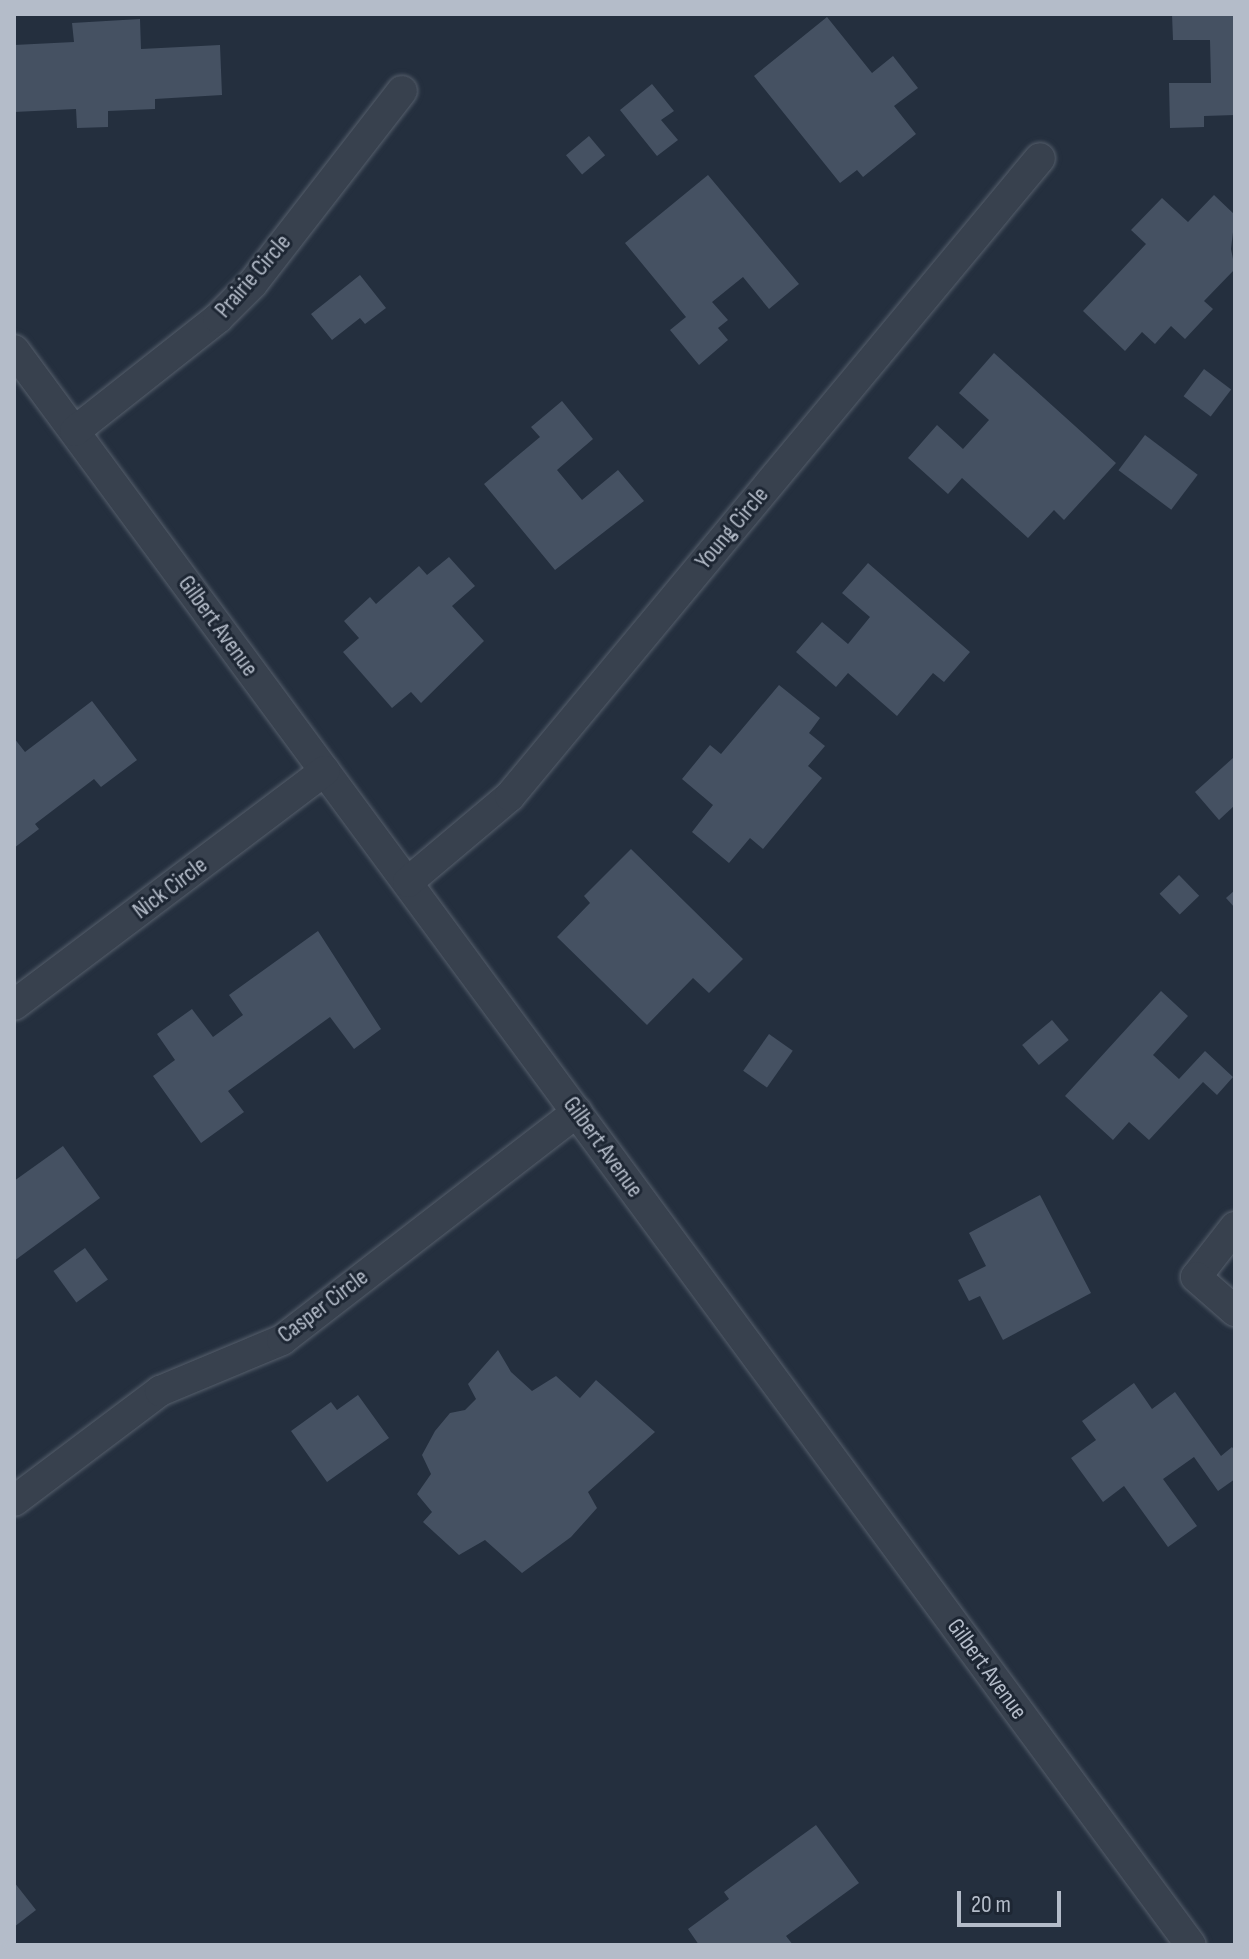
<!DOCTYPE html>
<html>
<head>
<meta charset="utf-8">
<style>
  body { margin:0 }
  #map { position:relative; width:1249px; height:1959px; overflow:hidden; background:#242f3e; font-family:"Sofia Sans Condensed",sans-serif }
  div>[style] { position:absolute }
  .building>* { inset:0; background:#455162; transform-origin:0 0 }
  .roads { filter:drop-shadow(0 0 2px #565f6c) drop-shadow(0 0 2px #565f6c) }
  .minor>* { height:30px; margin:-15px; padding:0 15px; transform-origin:15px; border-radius:15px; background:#38414e }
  span { translate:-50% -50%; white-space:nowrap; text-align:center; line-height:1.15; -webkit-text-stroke:6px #1d2633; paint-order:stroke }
  .street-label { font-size:24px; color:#b4bcc9 }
  .frame { position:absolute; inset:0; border:16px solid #b4bcc9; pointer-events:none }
  .scale { position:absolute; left:957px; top:1891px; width:104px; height:36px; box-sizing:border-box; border:4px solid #b4bcc9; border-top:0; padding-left:10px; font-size:24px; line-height:28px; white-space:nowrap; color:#b4bcc9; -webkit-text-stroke:6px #1d2633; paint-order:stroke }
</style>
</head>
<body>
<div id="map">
  <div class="building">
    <i style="clip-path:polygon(1172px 14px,1235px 14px,1235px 115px,1204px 116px,1204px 127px,1170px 128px,1169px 83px,1211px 83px,1210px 40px,1173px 40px)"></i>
    <i style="clip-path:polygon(827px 17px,872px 73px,893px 56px,918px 88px,894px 106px,916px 134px,863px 177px,857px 170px,840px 183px,754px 76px)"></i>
    <i style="clip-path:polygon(140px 19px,141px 49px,220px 45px,222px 95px,155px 99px,155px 109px,108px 111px,108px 127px,77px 128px,76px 109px,14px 112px,14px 45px,74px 42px,72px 23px)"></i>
    <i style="clip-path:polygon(652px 84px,674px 111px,661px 120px,678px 140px,657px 156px,620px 110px)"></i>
    <i style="left:589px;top:136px;width:25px;height:30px;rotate:50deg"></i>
    <i style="clip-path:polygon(708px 175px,799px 284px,769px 309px,743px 277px,712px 302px,728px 320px,718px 328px,728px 340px,699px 365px,670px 330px,686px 317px,625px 243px)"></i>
    <i style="clip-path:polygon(1214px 195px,1235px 215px,1231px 249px,1235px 269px,1204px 301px,1213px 309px,1185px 339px,1171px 326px,1155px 344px,1142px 332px,1125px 351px,1083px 311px,1146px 244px,1131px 230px,1162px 198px,1188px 222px)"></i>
    <i style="clip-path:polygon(360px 275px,386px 308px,365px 324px,360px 318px,332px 340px,311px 314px)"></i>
    <i style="clip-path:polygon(994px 353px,1116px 463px,1064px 520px,1054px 510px,1028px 538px,962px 478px,948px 494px,908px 458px,937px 425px,963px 449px,989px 420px,959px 393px)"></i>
    <i style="left:1204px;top:369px;width:34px;height:34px;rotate:37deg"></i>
    <i style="clip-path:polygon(562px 401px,593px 439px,557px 470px,582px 500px,618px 470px,644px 501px,555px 570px,484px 484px,540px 437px,531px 427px)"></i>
    <i style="left:1145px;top:435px;width:66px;height:44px;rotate:37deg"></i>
    <i style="clip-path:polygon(449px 557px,475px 586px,452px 606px,484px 641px,421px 703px,411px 692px,392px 708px,343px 652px,359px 638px,344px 621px,370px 597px,376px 604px,419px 566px,427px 575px)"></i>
    <i style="clip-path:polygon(868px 563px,970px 652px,944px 682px,933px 673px,897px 716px,848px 673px,836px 687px,796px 652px,822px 622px,848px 644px,870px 617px,842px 593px)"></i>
    <i style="clip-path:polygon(779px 685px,820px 718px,809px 733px,825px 746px,808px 766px,822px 778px,763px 849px,750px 838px,729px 863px,692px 832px,713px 805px,682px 779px,710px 745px,721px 754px)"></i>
    <i style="clip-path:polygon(92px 701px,137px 760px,101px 787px,94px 779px,35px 824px,39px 829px,14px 848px,14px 738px,25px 752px)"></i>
    <i style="clip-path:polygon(1233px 758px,1235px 805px,1219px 820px,1195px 792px)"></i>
    <i style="clip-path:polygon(631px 849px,743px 959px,709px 993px,693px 978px,647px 1025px,557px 937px,590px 903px,584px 896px)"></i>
    <i style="left:1179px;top:875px;width:29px;height:27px;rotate:46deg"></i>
    <i style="clip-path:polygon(1235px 890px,1235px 908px,1226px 898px)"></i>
    <i style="clip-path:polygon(318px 931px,381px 1029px,354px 1049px,330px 1017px,228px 1091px,244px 1112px,201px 1143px,153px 1076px,175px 1060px,157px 1034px,192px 1009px,213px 1037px,243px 1015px,229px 995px)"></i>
    <i style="clip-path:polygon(1161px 991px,1188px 1016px,1153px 1055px,1179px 1079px,1205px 1051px,1233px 1077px,1217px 1095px,1203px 1082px,1149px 1140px,1129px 1122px,1113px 1140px,1065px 1096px)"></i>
    <i style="left:1052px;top:1020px;width:26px;height:39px;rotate:50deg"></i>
    <i style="left:769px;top:1034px;width:29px;height:45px;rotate:35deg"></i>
    <i style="clip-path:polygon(63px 1146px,100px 1198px,14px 1261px,14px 1181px)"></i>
    <i style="clip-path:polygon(1040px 1195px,1091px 1293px,1003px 1340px,980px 1296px,969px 1301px,958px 1280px,986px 1266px,969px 1233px)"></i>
    <i style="left:85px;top:1248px;width:39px;height:39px;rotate:54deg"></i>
    <i style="clip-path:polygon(498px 1350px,511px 1372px,532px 1391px,556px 1376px,580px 1398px,596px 1380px,655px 1432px,588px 1492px,597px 1508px,571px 1537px,522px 1573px,485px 1540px,459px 1555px,423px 1522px,432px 1512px,417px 1494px,431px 1474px,422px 1455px,435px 1431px,450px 1413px,465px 1410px,476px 1399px,468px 1384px)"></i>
    <i style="clip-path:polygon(1134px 1383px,1152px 1409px,1175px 1392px,1221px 1456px,1232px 1447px,1235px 1451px,1235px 1479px,1218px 1491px,1194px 1457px,1163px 1479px,1197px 1526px,1168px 1547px,1124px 1486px,1103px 1502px,1071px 1458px,1096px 1440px,1082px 1421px)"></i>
    <i style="clip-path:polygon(358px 1395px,389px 1438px,327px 1482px,291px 1431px,331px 1402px,337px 1410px)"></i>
    <i style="clip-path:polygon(816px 1825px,859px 1883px,786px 1936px,793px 1945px,699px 1945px,688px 1929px,729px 1899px,724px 1892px)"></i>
    <i style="clip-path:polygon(14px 1882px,36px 1910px,14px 1927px)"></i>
  </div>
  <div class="roads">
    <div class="minor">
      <i style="left:14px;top:350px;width:1982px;rotate:53.58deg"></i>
      <i style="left:75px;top:431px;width:182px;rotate:-38.3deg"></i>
      <i style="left:218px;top:318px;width:49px;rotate:-45deg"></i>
      <i style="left:253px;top:283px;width:243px;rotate:-52.2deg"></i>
      <i style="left:408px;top:882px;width:133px;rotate:-40.1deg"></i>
      <i style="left:510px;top:796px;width:829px;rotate:-50.28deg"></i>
      <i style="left:14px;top:1005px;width:389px;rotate:-37deg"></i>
      <i style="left:1235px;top:1227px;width:63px;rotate:128deg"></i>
      <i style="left:1196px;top:1277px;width:52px;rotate:41.1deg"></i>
      <i style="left:14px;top:1501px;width:183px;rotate:-37deg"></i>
      <i style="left:160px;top:1391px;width:132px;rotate:-22.7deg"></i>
      <i style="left:282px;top:1340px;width:373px;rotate:-37.7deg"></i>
    </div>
  </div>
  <div class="street-label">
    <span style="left:253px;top:276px;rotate:-49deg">Prairie Circle</span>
    <span style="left:732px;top:528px;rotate:-50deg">Young Circle</span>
    <span style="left:218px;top:626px;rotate:54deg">Gilbert Avenue</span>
    <span style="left:170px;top:888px;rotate:-37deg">Nick Circle</span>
    <span style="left:603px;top:1147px;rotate:54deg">Gilbert Avenue</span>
    <span style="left:323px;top:1306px;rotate:-37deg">Casper Circle</span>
    <span style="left:987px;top:1669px;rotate:54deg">Gilbert Avenue</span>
  </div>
  <div class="frame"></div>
  <div class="scale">20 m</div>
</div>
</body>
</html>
